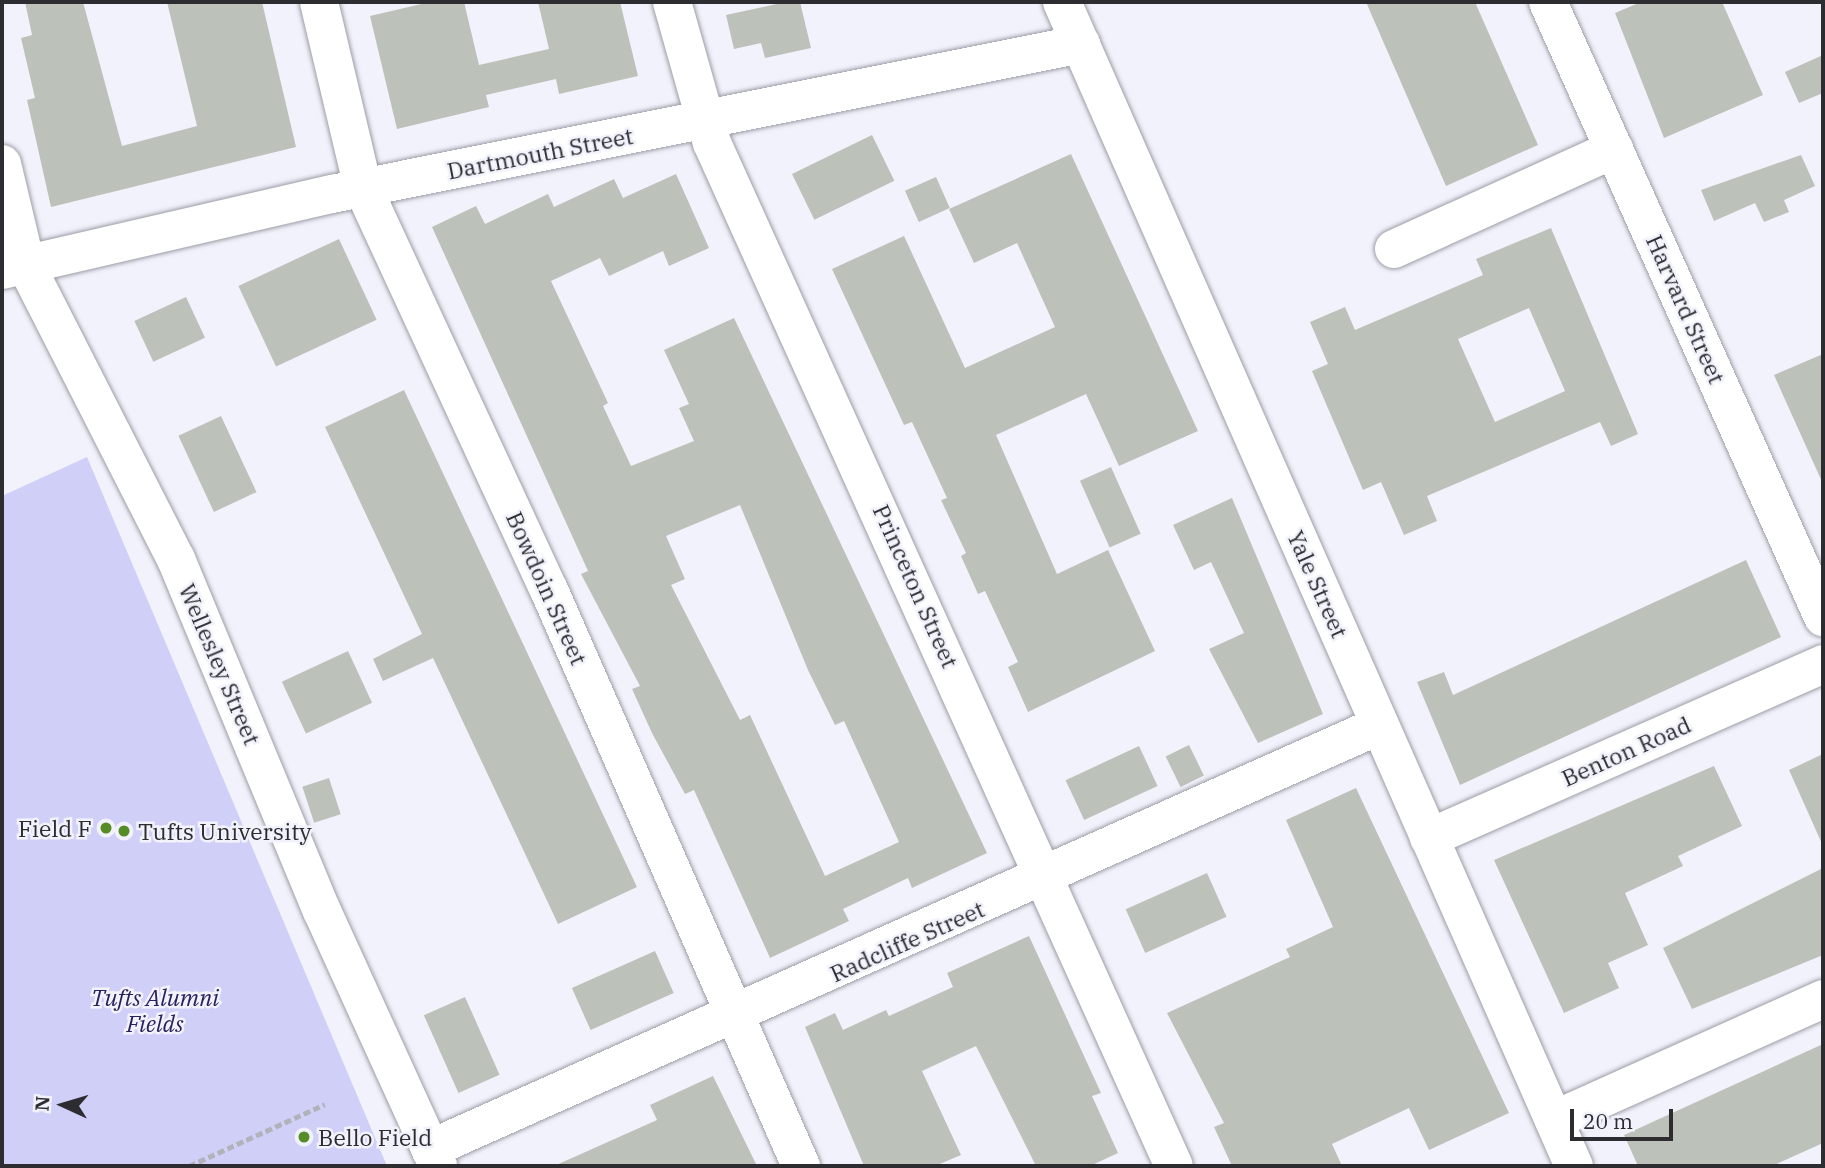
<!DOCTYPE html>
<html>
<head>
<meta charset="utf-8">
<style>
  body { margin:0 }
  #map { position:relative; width:1825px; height:1168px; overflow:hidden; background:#f2f2fc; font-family:"IBM Plex Serif",serif }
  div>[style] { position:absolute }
  .green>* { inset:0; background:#cfcff8 }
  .building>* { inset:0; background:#bcc2b9; transform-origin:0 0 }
  .path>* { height:4.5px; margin-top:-2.25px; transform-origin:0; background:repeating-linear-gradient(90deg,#b2b2ba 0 7px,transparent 0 10.5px) }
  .roads { filter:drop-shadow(0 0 2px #9d9da7) drop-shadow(0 0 2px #9d9da7) }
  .minor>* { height:38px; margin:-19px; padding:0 19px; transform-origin:19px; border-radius:19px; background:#fff }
  .major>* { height:38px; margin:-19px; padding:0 19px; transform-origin:19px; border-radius:19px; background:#fff }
  .dots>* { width:19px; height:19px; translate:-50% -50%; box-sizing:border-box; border:4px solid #f2f2fc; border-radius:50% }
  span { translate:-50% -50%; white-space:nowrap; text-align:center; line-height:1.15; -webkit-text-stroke:5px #f2f2fc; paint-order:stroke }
  .street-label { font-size:23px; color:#2d2d31 }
  .poi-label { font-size:23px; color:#2d2d31 }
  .right { translate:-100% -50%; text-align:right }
  .left { translate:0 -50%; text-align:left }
  .park-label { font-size:23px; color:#2b205e; font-style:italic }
  .frame { position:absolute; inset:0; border:4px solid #2d2d31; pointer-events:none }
  .north { position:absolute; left:28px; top:1070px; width:70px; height:70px; -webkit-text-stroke:5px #f2f2fc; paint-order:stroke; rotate:274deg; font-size:19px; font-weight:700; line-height:28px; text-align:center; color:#2d2d31 }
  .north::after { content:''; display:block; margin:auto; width:24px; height:32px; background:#2d2d31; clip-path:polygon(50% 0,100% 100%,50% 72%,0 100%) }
  .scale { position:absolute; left:1570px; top:1109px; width:103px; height:32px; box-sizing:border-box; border:4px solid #2d2d31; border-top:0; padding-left:9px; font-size:21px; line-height:24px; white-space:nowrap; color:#2d2d31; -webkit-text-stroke:5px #f2f2fc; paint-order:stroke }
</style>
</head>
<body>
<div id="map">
  <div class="green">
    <i style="clip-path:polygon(87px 457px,387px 1166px,2px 1166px,2px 496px)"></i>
  </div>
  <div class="building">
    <i style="clip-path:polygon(25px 2px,83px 2px,122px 146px,197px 126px,167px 2px,262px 2px,296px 147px,51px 207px,27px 100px,35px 98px,21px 38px,32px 35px)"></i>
    <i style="clip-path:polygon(430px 2px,464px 2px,479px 65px,549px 49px,538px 2px,620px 2px,638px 76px,559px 94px,556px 79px,486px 95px,489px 107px,397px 129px,370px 16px)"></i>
    <i style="clip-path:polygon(786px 2px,800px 2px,811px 48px,765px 58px,761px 43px,734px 49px,726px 15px)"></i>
    <i style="clip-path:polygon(1366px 2px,1475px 2px,1538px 145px,1446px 186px)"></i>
    <i style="clip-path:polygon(1641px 2px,1722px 2px,1763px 95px,1664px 138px,1615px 13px)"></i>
    <i style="clip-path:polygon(1823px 55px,1823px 93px,1799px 103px,1785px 72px)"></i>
    <i style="left:872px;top:135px;width:51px;height:89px;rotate:64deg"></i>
    <i style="clip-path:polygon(1071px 154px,1198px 431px,1119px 466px,1086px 394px,996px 435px,1057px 574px,1108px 550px,1155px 651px,1028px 712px,1008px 667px,1018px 662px,985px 591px,978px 594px,961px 556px,966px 553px,941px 500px,947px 498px,912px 422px,904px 425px,832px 269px,904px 236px,965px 368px,1055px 327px,1017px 243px,974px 263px,949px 209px)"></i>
    <i style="clip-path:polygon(1801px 155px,1815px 186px,1784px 200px,1789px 212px,1764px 222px,1755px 203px,1714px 221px,1701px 190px)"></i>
    <i style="clip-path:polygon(evenodd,676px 174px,709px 248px,669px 266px,663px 251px,609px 276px,600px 258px,551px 281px,608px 403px,603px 406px,631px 466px,694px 441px,679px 408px,689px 404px,664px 350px,734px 318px,987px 853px,912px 888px,908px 878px,843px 909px,849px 921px,770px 958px,694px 790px,685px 794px,652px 733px,632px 689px,640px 686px,581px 574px,588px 571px,432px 227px,476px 206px,485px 224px,548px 194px,554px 207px,614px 179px,623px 198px,676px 174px,740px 505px,808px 670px,835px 725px,844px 721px,899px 842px,825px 876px,750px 715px,740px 720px,671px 585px,685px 579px,666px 536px,740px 505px)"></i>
    <i style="left:936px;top:177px;width:34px;height:34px;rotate:66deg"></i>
    <i style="clip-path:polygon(evenodd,1551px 228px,1638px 434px,1611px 446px,1600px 422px,1427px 496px,1437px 521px,1404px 535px,1381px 482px,1363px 490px,1312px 371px,1328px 364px,1310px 322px,1345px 307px,1355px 330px,1483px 275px,1476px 259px,1551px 228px,1529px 308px,1565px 391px,1495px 422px,1458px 339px,1529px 308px)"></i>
    <i style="left:339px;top:239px;width:89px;height:111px;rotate:65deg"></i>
    <i style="left:186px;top:297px;width:45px;height:57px;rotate:65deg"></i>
    <i style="clip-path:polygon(1823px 354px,1823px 484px,1774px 375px)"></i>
    <i style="clip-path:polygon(404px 390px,637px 887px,558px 924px,433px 658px,383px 681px,373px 659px,422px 634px,325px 427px)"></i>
    <i style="left:221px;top:416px;width:84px;height:47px;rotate:65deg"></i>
    <i style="left:1111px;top:467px;width:73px;height:34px;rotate:66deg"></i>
    <i style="clip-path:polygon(1232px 498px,1323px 714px,1258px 743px,1209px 649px,1244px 633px,1211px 562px,1194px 570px,1173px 525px)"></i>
    <i style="clip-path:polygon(1746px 560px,1781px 637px,1460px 785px,1417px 682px,1444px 672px,1453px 695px)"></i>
    <i style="left:348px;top:651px;width:57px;height:73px;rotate:65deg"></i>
    <i style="left:1189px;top:745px;width:34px;height:26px;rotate:64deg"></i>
    <i style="left:1139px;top:746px;width:44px;height:81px;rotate:65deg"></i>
    <i style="clip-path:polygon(1823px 754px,1823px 846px,1789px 770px)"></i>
    <i style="clip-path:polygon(1714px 766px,1742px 826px,1678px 856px,1683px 866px,1625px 893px,1648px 945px,1608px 963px,1619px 988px,1564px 1013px,1494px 860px)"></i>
    <i style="left:329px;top:778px;width:38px;height:28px;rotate:72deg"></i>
    <i style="clip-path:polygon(1356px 788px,1509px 1113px,1429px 1150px,1409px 1108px,1332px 1144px,1342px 1166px,1232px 1166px,1214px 1127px,1224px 1123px,1167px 1013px,1290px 957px,1286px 949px,1333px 927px,1286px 820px)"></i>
    <i style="clip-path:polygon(1823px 868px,1823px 955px,1692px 1009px,1663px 948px)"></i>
    <i style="left:1207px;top:873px;width:48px;height:89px;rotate:66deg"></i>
    <i style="clip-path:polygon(1029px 936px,1101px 1093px,1092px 1096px,1118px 1153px,1090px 1166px,1036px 1166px,976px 1046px,922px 1071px,961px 1155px,935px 1166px,864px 1166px,805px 1027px,835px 1013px,843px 1030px,886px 1010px,889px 1016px,953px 987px,947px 973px)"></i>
    <i style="left:655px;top:951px;width:46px;height:91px;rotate:66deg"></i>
    <i style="left:465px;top:997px;width:85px;height:45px;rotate:66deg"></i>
    <i style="clip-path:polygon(1823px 1044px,1823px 1143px,1772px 1166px,1638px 1166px,1624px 1135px)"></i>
    <i style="clip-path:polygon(713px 1076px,757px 1166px,554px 1166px,657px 1120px,650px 1105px)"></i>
  </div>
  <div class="path">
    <i style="left:189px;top:1166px;width:149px;rotate:-24.5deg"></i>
  </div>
  <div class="roads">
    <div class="minor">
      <i style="left:319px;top:2px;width:191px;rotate:76.7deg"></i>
      <i style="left:363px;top:188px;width:443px;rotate:65.2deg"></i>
      <i style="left:549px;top:590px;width:629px;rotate:66.37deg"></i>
      <i style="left:672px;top:2px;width:147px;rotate:74.2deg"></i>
      <i style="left:712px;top:143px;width:1122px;rotate:65.7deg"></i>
      <i style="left:1062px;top:2px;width:1272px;rotate:66.26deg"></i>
      <i style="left:2px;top:164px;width:104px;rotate:76.6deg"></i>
      <i style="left:26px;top:265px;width:330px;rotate:63deg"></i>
      <i style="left:176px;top:559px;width:381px;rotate:67.5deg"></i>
      <i style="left:322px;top:911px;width:280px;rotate:65.5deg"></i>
      <i style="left:1394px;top:249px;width:242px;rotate:-24.4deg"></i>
      <i style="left:2px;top:270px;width:339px;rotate:-13deg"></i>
      <i style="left:332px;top:194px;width:764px;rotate:-11.32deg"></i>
      <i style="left:1429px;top:838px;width:431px;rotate:-23.8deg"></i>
      <i style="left:1554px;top:1120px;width:295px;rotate:-24.2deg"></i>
      <i style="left:430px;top:1149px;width:1040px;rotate:-24.05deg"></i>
    </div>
    <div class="major">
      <i style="left:1548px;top:2px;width:674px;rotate:65.91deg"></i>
    </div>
  </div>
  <div class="dots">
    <i style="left:106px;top:828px;background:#558c26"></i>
    <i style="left:124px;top:831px;background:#558c26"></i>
    <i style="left:304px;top:1137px;background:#558c26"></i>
  </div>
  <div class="street-label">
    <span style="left:540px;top:153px;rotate:-11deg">Dartmouth Street</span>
    <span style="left:1686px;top:309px;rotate:66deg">Harvard Street</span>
    <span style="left:1318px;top:584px;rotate:66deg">Yale Street</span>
    <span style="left:916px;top:586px;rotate:66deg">Princeton Street</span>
    <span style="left:547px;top:588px;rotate:66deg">Bowdoin Street</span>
    <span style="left:220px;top:664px;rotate:67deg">Wellesley Street</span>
    <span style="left:1626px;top:751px;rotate:-24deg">Benton Road</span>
    <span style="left:907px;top:941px;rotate:-24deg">Radcliffe Street</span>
  </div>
  <div class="poi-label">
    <span class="right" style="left:92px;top:828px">Field F</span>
    <span class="left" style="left:138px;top:831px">Tufts University</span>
    <span class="left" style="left:318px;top:1137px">Bello Field</span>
  </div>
  <div class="park-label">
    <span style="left:155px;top:1010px">Tufts Alumni<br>Fields</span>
  </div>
  <div class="frame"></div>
  <div class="north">N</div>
  <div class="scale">20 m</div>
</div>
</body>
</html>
